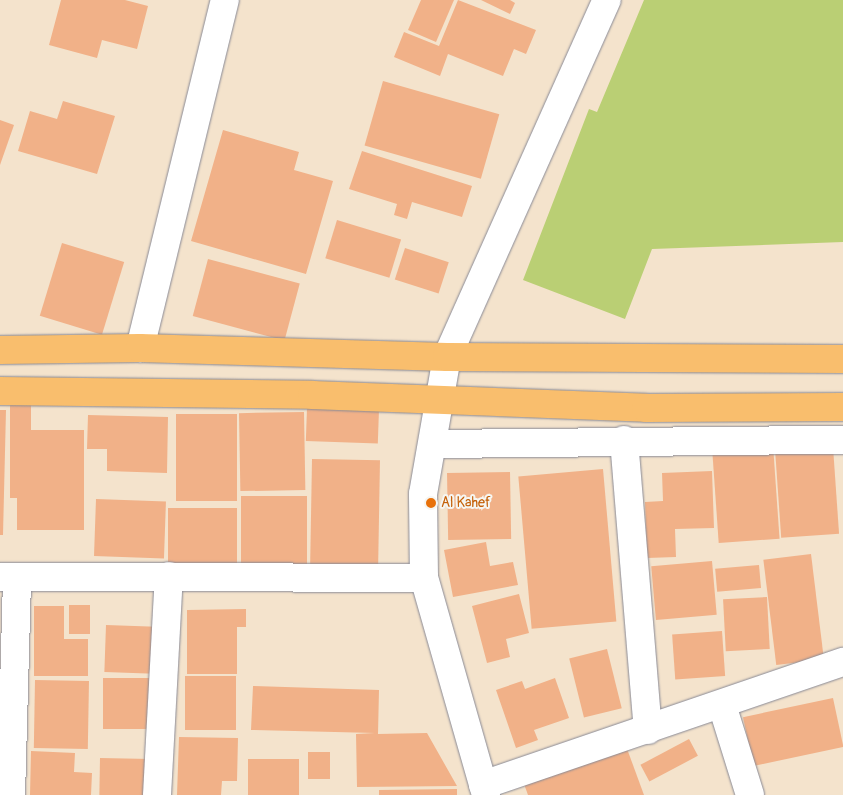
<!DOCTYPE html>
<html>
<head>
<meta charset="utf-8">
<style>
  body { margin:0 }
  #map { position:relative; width:843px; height:795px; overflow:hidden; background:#f4e3cc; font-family:Pangolin,sans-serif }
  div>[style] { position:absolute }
  .green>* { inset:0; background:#bacf74 }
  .building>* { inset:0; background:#f1b188; transform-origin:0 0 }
  .roads { filter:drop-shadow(0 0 1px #888995) drop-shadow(0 0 1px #888995) }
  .minor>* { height:28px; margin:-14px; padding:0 14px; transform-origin:14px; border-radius:14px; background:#fff }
  .primary>* { height:28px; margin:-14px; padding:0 14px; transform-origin:14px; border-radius:14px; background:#f9be6d }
  .dots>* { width:14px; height:14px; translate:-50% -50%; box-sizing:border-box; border:2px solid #f6f6f2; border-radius:50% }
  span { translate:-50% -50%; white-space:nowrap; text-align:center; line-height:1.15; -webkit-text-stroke:4px #f6f6f2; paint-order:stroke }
  .food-label { font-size:14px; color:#c56008 }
  .left { translate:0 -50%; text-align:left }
</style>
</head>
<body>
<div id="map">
  <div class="green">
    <i style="clip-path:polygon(644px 0,843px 0,843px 242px,652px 249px,625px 319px,523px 280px,589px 109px,597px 112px)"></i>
  </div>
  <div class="building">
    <i style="clip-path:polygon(61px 0,125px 0,148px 6px,137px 49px,102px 40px,97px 58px,49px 45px)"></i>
    <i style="clip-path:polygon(421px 0,454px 0,436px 42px,408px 30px)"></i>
    <i style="clip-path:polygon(458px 0,536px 30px,526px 54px,514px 49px,503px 76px,448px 54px,440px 76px,394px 57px,404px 32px,439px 46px)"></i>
    <i style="clip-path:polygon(481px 0,510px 0,515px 3px,510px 14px)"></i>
    <i style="left:383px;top:81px;width:121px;height:67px;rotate:16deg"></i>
    <i style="clip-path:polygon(63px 101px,115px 116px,97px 174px,18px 151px,30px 111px,57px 119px)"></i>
    <i style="clip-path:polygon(0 120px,14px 125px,0 165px)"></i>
    <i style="clip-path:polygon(223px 130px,299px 152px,294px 170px,333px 181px,306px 274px,191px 241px)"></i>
    <i style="clip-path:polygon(362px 151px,472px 186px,462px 217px,412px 202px,407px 219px,394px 215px,397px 204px,349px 189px)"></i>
    <i style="left:337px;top:220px;width:67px;height:40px;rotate:17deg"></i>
    <i style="left:62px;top:243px;width:65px;height:76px;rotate:17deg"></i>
    <i style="left:405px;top:248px;width:46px;height:33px;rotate:18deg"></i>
    <i style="left:208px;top:259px;width:95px;height:59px;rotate:15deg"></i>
    <i style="clip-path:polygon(10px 404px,31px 404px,31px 430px,84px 430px,84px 530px,17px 530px,17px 498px,10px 498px)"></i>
    <i style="left:307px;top:408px;width:72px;height:33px;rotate:2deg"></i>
    <i style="clip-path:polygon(0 410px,6px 410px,3px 535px,0 535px)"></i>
    <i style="left:304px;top:412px;width:78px;height:65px;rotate:89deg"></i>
    <i style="left:176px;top:414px;width:61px;height:87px"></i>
    <i style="clip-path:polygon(88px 415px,168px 417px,167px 473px,107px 471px,107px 449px,87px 449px)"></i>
    <i style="left:773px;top:445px;width:94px;height:61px;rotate:86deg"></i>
    <i style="left:833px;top:447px;width:87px;height:58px;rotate:86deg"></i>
    <i style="left:312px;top:459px;width:68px;height:111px;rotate:1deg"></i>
    <i style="left:603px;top:469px;width:153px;height:85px;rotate:85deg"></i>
    <i style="clip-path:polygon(712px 471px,714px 528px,675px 529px,676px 557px,647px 558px,645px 502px,663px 501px,662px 473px)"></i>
    <i style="left:510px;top:472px;width:67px;height:63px;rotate:89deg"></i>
    <i style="left:241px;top:496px;width:66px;height:74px"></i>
    <i style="left:96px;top:499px;width:70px;height:57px;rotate:2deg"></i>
    <i style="left:168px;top:508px;width:69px;height:62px"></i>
    <i style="clip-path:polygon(486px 542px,490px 566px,513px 562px,518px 585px,453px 597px,444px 550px)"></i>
    <i style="left:811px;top:554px;width:106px;height:48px;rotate:83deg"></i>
    <i style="left:712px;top:561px;width:54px;height:61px;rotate:85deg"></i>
    <i style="left:759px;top:565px;width:23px;height:44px;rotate:85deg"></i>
    <i style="clip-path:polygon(519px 594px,529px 633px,506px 639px,510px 657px,487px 663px,472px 606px)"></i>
    <i style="left:767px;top:597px;width:52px;height:44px;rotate:87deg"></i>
    <i style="left:69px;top:605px;width:21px;height:29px"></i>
    <i style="clip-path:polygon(34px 606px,64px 606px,64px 639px,88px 639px,88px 676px,34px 676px)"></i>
    <i style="clip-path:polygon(246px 609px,246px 627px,237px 627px,237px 674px,187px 674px,187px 610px)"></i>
    <i style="left:106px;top:625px;width:50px;height:47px;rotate:2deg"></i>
    <i style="left:722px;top:631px;width:45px;height:50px;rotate:86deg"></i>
    <i style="left:607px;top:649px;width:61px;height:39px;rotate:76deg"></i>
    <i style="left:236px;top:676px;width:54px;height:51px;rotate:90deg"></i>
    <i style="left:103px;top:678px;width:50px;height:51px"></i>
    <i style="clip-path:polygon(555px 678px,569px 718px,534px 730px,538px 740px,516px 748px,496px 690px,522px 681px,525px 689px)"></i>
    <i style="left:35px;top:680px;width:54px;height:68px;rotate:1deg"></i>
    <i style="clip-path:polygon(253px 686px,379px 690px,378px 734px,427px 733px,457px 786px,357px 787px,356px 734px,375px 733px,251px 730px)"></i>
    <i style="left:833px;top:698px;width:50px;height:92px;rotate:78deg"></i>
    <i style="clip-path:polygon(179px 737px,238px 738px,237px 781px,222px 781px,221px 795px,177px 795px)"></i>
    <i style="left:689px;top:739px;width:19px;height:55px;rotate:62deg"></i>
    <i style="clip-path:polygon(626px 746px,644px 795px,528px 795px,524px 784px)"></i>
    <i style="clip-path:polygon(31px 751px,75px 753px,74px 772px,92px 773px,91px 795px,30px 795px)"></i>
    <i style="left:308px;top:752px;width:22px;height:27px"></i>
    <i style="left:100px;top:758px;width:51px;height:37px;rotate:1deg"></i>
    <i style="left:248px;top:759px;width:51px;height:36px"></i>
    <i style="clip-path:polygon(457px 789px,457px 795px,379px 795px,379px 790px)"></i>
  </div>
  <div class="roads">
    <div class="minor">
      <i style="left:140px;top:348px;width:358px;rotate:-76.3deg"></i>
      <i style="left:624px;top:440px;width:291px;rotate:85.3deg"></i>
      <i style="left:435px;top:444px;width:408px;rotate:-0.6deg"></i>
      <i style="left:0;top:577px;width:424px;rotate:0.1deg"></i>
      <i style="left:722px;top:705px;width:94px;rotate:72.7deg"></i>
      <i style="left:483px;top:785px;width:380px;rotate:-18.9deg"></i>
      <i style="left:11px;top:795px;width:218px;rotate:-88.4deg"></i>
      <i style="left:157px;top:795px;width:219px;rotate:-86.9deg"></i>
      <i style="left:486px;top:795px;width:226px;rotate:-105.9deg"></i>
      <i style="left:424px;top:578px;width:84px;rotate:-90.7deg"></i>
      <i style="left:423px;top:494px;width:139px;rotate:-80.1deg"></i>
      <i style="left:447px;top:357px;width:391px;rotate:-65.9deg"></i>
    </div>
    <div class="primary">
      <i style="left:0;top:350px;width:140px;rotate:-0.8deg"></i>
      <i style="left:140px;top:348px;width:307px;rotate:1.7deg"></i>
      <i style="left:447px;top:357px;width:396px;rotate:0.3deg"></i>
      <i style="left:0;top:391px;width:312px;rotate:0.7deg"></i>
      <i style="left:312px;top:395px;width:334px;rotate:2.2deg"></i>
      <i style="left:646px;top:408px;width:197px;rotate:-0.3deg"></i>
    </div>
  </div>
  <div class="dots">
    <i style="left:431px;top:503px;background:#e8710a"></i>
  </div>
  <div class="food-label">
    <span class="left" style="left:441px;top:503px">Al Kahef</span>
  </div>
</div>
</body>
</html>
